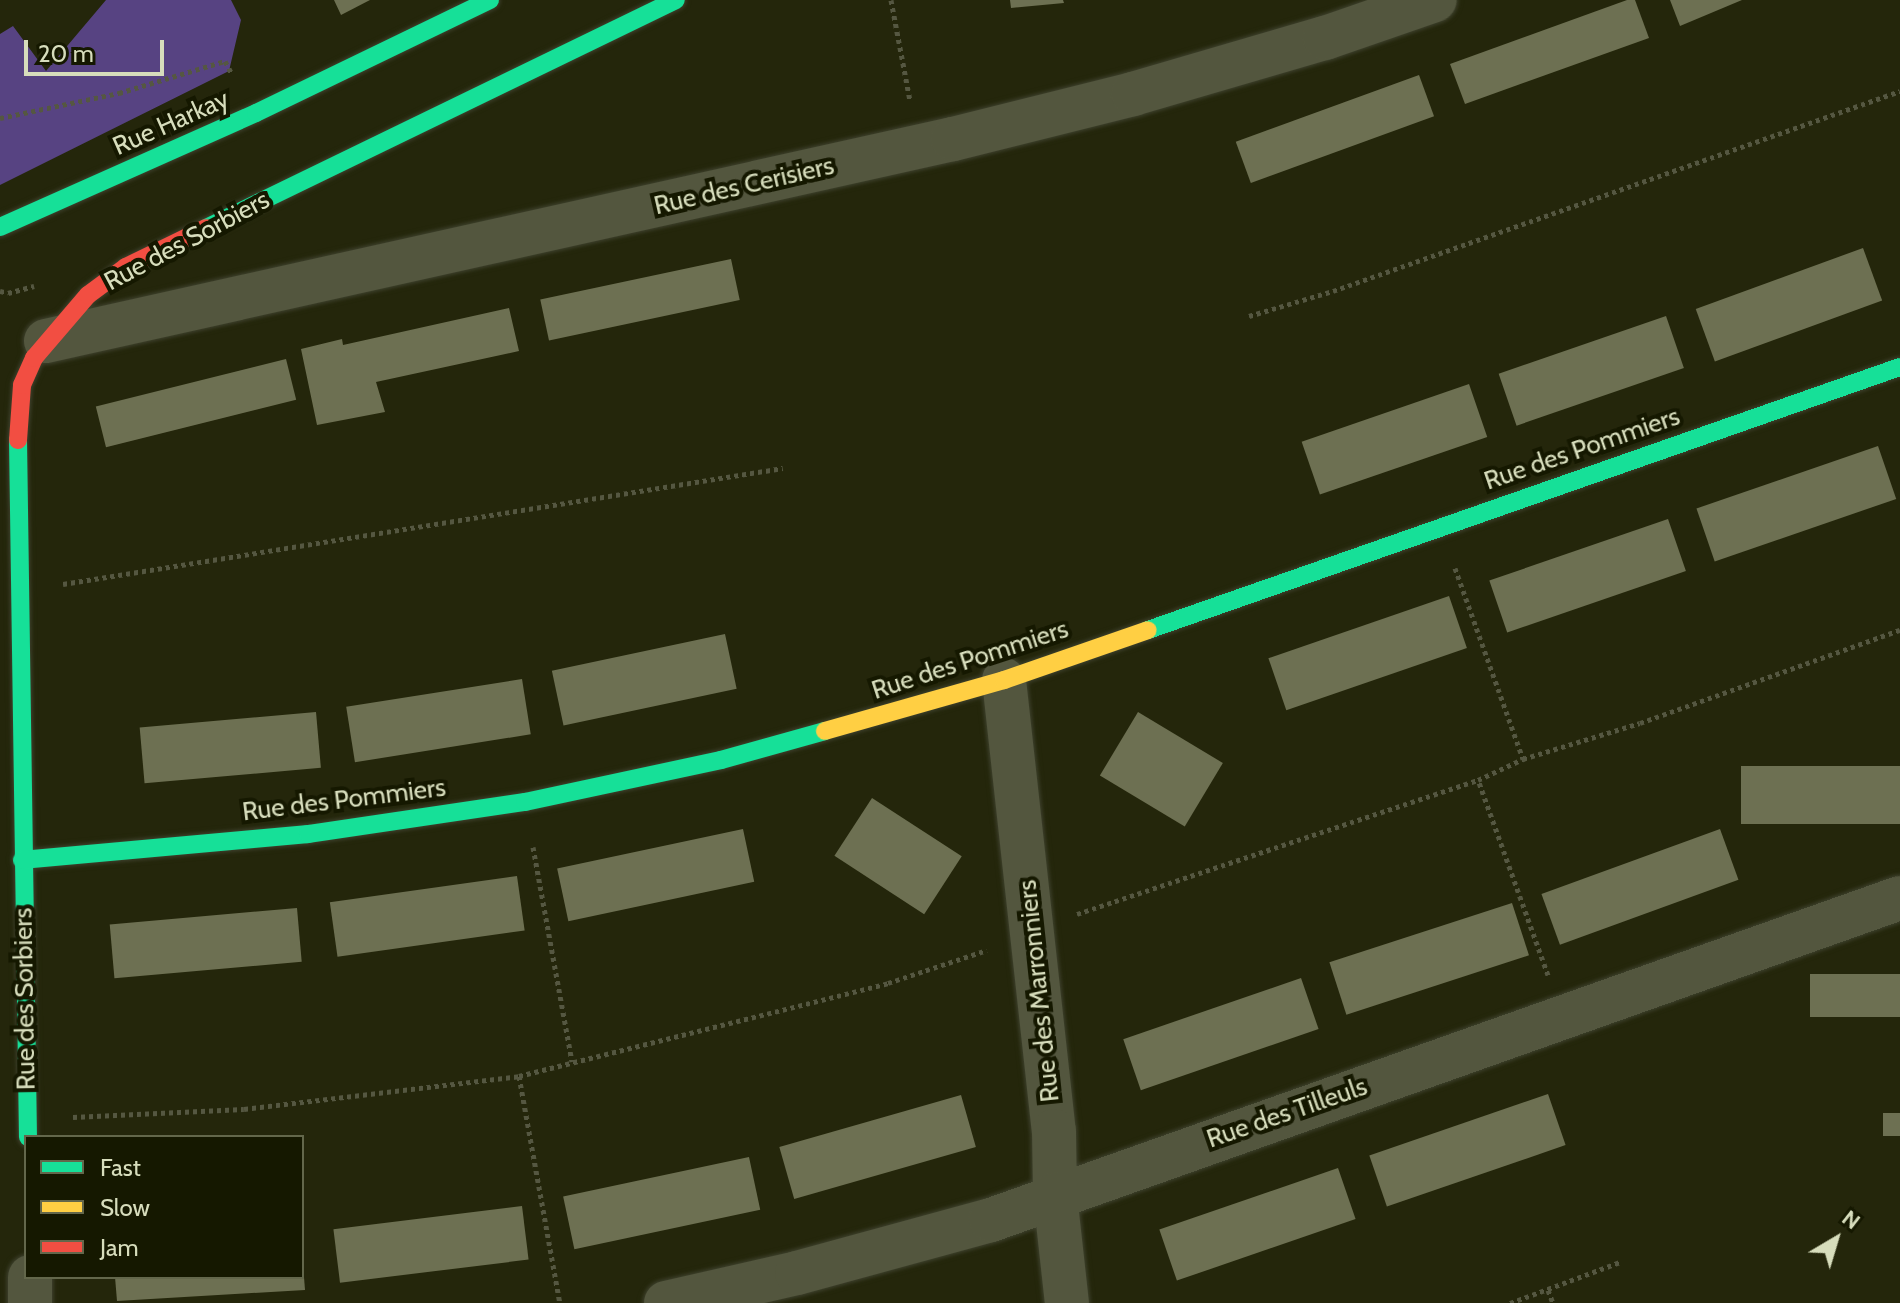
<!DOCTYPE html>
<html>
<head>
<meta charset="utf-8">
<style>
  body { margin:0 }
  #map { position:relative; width:1900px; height:1303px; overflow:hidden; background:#24260b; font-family:Cabin,sans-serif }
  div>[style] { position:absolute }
  .forest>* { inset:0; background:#574382 }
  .building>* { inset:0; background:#6d7052; transform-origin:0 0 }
  .path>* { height:5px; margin-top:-2.5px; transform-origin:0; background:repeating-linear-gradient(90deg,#555741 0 4px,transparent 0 8px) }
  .roads { filter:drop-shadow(0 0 2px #3e412d) drop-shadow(0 0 2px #3e412d) }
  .street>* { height:44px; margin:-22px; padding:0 22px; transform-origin:22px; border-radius:22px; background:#53563e }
  .fast>* { height:18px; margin:-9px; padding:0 9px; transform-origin:9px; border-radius:9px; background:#16e098 }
  .slow>* { height:18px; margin:-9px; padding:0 9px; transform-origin:9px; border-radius:9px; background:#ffcf43 }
  .jam>* { height:18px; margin:-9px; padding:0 9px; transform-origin:9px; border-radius:9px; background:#f24e42 }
  span { translate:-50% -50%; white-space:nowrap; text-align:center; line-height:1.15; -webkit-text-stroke:8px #151800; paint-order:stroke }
  .street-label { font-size:26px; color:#d7ddbc }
  .legend { position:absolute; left:24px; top:1135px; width:280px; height:144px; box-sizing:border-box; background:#151800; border:2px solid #63674b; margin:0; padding:10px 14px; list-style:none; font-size:24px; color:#d7ddbc }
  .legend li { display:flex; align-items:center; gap:16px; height:40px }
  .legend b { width:40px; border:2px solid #63674b }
  .north { position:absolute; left:1796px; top:1199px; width:80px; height:80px; -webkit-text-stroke:6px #151800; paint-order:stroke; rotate:38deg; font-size:22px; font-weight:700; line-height:32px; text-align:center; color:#d7ddbc }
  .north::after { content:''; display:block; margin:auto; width:28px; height:36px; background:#d7ddbc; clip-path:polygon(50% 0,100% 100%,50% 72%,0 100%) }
  .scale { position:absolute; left:24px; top:40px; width:140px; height:36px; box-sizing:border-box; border:4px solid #d7ddbc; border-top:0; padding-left:10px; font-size:24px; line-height:28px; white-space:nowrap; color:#d7ddbc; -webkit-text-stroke:6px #151800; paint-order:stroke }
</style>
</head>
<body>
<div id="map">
  <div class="forest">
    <i style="clip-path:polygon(106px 0,231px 0,241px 20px,229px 71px,0 185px,0 34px,13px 26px,46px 71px)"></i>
  </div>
  <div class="building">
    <i style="clip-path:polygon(334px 0,370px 0,341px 15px)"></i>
    <i style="clip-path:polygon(1010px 0,1063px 0,1064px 3px,1011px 8px)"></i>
    <i style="clip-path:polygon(1627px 0,1635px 0,1649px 38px,1465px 104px,1450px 64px)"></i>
    <i style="clip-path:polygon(1670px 0,1742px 0,1680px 26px)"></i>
    <i style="left:1419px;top:75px;width:44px;height:195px;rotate:70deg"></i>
    <i style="left:1863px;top:248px;width:56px;height:178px;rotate:70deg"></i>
    <i style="left:731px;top:259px;width:42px;height:195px;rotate:78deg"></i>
    <i style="clip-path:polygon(509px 308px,519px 351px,376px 382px,385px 412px,317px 425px,301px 349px,342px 339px,343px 345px)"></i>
    <i style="left:1666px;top:316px;width:55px;height:177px;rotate:71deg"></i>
    <i style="left:286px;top:359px;width:42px;height:196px;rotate:76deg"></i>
    <i style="left:1469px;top:384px;width:56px;height:177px;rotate:71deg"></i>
    <i style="left:1878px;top:446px;width:56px;height:192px;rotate:71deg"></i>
    <i style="left:1668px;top:519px;width:55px;height:189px;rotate:71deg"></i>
    <i style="left:1449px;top:596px;width:55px;height:191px;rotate:71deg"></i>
    <i style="left:725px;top:634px;width:56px;height:177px;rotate:78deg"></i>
    <i style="left:522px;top:679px;width:56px;height:178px;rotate:81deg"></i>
    <i style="left:316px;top:712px;width:56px;height:177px;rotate:85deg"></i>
    <i style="left:1138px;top:712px;width:99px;height:74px;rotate:31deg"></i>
    <i style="left:1900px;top:766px;width:58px;height:159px;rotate:90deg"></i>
    <i style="left:872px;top:798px;width:107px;height:69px;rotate:33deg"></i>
    <i style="left:743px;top:829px;width:54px;height:190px;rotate:78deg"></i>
    <i style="left:1720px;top:829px;width:54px;height:190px;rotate:70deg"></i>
    <i style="left:517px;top:876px;width:55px;height:189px;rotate:82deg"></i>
    <i style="left:1512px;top:903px;width:55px;height:192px;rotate:72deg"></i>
    <i style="left:297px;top:908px;width:54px;height:188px;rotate:85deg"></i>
    <i style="left:1900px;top:974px;width:43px;height:90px;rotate:90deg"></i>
    <i style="left:1301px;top:978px;width:54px;height:188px;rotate:71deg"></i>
    <i style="left:1548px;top:1094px;width:54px;height:189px;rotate:71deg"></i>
    <i style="left:961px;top:1095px;width:54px;height:189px;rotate:74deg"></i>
    <i style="left:1883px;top:1113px;width:17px;height:23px"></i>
    <i style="left:749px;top:1157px;width:54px;height:190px;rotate:78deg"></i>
    <i style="left:1338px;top:1168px;width:54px;height:189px;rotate:71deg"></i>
    <i style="left:522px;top:1206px;width:54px;height:190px;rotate:83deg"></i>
    <i style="clip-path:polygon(115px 1277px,304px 1277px,305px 1290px,117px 1301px)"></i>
  </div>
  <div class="path">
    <i style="left:891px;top:0;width:103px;rotate:79.3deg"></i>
    <i style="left:0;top:118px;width:122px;rotate:-11.9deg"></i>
    <i style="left:119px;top:93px;width:111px;rotate:-16.8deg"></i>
    <i style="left:225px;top:61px;width:15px;rotate:62deg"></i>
    <i style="left:0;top:291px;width:8px;rotate:14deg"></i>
    <i style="left:8px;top:293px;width:27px;rotate:-15deg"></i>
    <i style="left:1249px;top:316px;width:88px;rotate:-16.6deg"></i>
    <i style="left:1333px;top:291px;width:601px;rotate:-19.43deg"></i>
    <i style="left:1455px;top:568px;width:203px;rotate:70.4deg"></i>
    <i style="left:63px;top:584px;width:729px;rotate:-9.15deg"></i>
    <i style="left:533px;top:847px;width:218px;rotate:79.7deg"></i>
    <i style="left:1077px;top:914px;width:423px;rotate:-18.5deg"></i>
    <i style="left:1548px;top:975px;width:207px;rotate:-109.7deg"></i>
    <i style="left:1478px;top:780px;width:50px;rotate:-25deg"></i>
    <i style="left:1523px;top:759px;width:122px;rotate:-17.1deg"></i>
    <i style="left:1640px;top:723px;width:276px;rotate:-19.7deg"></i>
    <i style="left:519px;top:1076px;width:231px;rotate:79.8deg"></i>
    <i style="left:73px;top:1117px;width:171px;rotate:-2.7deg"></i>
    <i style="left:244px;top:1109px;width:277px;rotate:-6.8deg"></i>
    <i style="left:519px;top:1076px;width:381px;rotate:-14.1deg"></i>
    <i style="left:888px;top:983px;width:104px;rotate:-18.4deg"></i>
    <i style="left:1548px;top:1290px;width:14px;rotate:69deg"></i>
    <i style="left:1510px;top:1303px;width:117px;rotate:-20.4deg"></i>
  </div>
  <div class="roads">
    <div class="street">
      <i style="left:46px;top:341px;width:929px;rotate:-12.56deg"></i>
      <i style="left:953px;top:139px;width:186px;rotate:-14deg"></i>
      <i style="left:1133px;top:94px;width:200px;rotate:-16.3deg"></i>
      <i style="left:1325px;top:38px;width:116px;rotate:-19.1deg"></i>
      <i style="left:1004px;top:680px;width:454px;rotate:83.7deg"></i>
      <i style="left:1054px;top:1131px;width:64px;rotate:89.1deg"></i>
      <i style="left:1055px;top:1195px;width:109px;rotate:83.7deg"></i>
      <i style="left:30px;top:1277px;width:26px;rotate:90deg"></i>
      <i style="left:666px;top:1303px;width:134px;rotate:-12.9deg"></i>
      <i style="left:797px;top:1273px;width:201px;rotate:-15.3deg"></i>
      <i style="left:991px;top:1220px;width:964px;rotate:-19.51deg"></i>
    </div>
    <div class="fast">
      <i style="left:0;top:227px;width:280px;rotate:-24deg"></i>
      <i style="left:256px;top:113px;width:260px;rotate:-25.8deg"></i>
      <i style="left:206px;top:228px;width:522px;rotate:-25.88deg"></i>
      <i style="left:18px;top:440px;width:697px;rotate:89.18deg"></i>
      <i style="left:1148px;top:630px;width:797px;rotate:-19.28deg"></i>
      <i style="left:22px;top:860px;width:287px;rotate:-5.2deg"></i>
      <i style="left:308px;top:834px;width:219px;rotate:-8.4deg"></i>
      <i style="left:525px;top:802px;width:200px;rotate:-12.1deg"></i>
      <i style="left:721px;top:760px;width:108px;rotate:-15.6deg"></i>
    </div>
    <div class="slow">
      <i style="left:825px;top:731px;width:186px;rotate:-15.9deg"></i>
      <i style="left:1004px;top:680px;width:152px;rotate:-19.1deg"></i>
    </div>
    <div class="jam">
      <i style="left:18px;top:440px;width:55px;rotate:-85.8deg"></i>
      <i style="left:22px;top:385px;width:30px;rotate:-66deg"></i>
      <i style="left:34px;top:358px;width:83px;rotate:-49.4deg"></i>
      <i style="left:88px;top:295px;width:47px;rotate:-36.4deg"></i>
      <i style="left:126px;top:267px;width:89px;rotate:-26deg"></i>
    </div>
  </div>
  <div class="street-label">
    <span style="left:171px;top:123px;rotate:-24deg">Rue Harkay</span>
    <span style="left:744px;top:186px;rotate:-13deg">Rue des Cerisiers</span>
    <span style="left:187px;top:241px;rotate:-28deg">Rue des Sorbiers</span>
    <span style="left:1582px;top:449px;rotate:-19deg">Rue des Pommiers</span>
    <span style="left:970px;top:660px;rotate:-18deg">Rue des Pommiers</span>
    <span style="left:344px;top:800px;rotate:-7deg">Rue des Pommiers</span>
    <span style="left:1039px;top:991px;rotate:-96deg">Rue des Marronniers</span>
    <span style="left:25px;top:999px;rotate:-91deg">Rue des Sorbiers</span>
    <span style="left:1287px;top:1113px;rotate:-19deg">Rue des Tilleuls</span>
  </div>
  <ul class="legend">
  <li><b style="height:10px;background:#16e098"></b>Fast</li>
  <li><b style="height:10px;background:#ffcf43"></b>Slow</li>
  <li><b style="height:10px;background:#f24e42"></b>Jam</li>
  </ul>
  <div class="north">N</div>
  <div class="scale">20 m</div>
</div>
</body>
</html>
